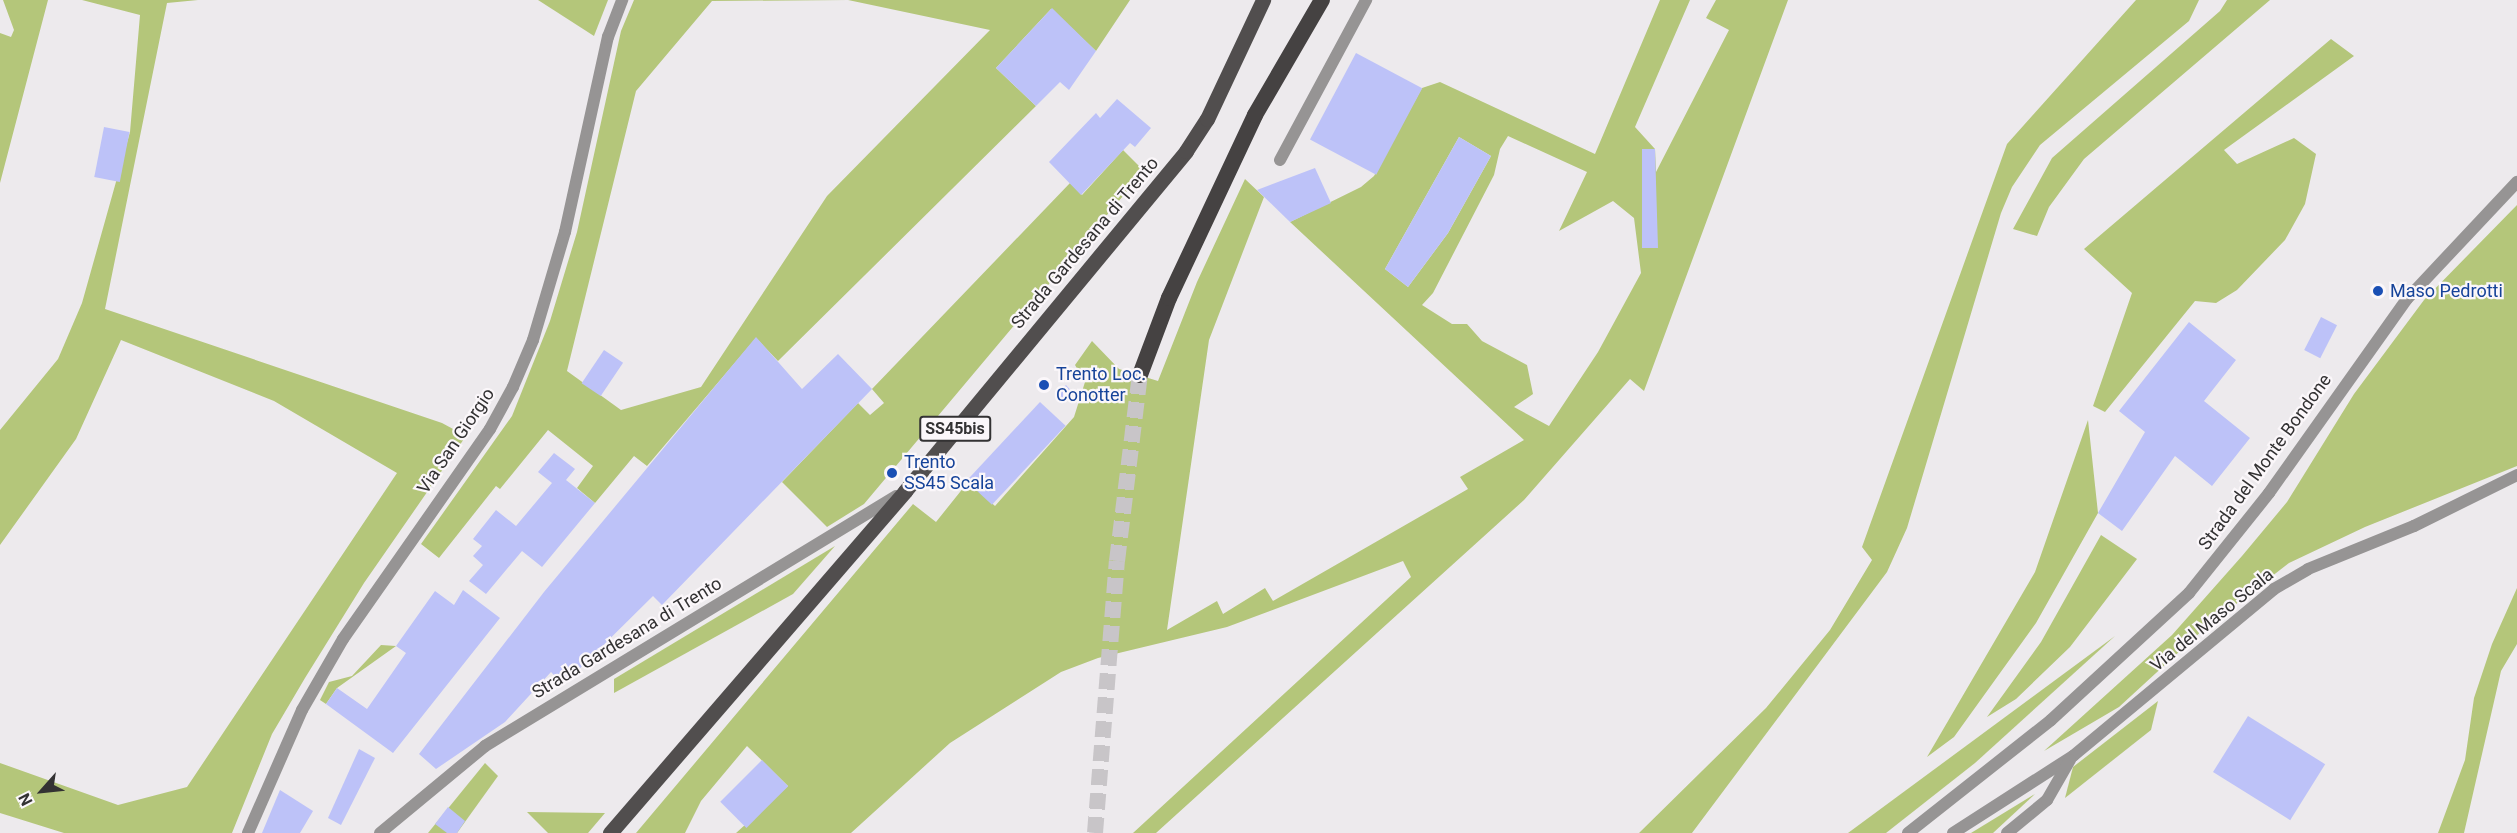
<!DOCTYPE html>
<html>
<head>
<meta charset="utf-8">
<style>
  body { margin:0 }
  #map { position:relative; width:2517px; height:833px; overflow:hidden; background:#edeaed; font-family:Roboto,sans-serif }
  div>[style] { position:absolute }
  .green>* { inset:0; background:#b4c67a }
  .building>* { inset:0; background:#bdc2f8; transform-origin:0 0 }
  .trunk-tunnel>* { height:16px; margin-top:-8px; transform-origin:0; background:repeating-linear-gradient(90deg,#c8c5c8 0 16px,transparent 0 24px) }
  .service>* { height:12px; margin:-6px; padding:0 6px; transform-origin:6px; border-radius:6px; background:#969494 }
  .minor>* { height:12px; margin:-6px; padding:0 6px; transform-origin:6px; border-radius:6px; background:#969494 }
  .tertiary>* { height:12px; margin:-6px; padding:0 6px; transform-origin:6px; border-radius:6px; background:#969494 }
  .primary>* { height:15px; margin:-7.5px; padding:0 7.5px; transform-origin:7.5px; border-radius:7.5px; background:#514e4e }
  .trunk>* { height:16px; margin:-8px; padding:0 8px; transform-origin:8px; border-radius:8px; background:#454242 }
  .dots>* { width:16px; height:16px; translate:-50% -50%; box-sizing:border-box; border:3px solid #fbf7fa; border-radius:50% }
  span { translate:-50% -50%; white-space:nowrap; text-align:center; line-height:1.15; -webkit-text-stroke:4.5px #fbf7fa; paint-order:stroke }
  .shield-label span { padding:2px 4px; background:#fbf7fa; border:2px solid; border-radius:4px; -webkit-text-stroke-width:0 }
  .shield-label { font-size:16px; color:#333233; font-weight:700 }
  .street-label { font-size:18px; color:#333233 }
  .transit-label { font-size:18px; color:#164399 }
  .left { translate:0 -50%; text-align:left }
  .north { position:absolute; left:12px; top:761px; width:60px; height:60px; -webkit-text-stroke:4px #fbf7fa; paint-order:stroke; rotate:243deg; font-size:16px; font-weight:700; line-height:24px; text-align:center; color:#333233 }
  .north::after { content:''; display:block; margin:auto; width:21px; height:27px; background:#333233; clip-path:polygon(50% 0,100% 100%,50% 72%,0 100%) }
</style>
</head>
<body>
<div id="map">
  <div class="green">
    <i style="clip-path:polygon(3px 0,48px 0,0 183px,0 33px,11px 37px,14px 30px)"></i>
    <i style="clip-path:polygon(82px 0,198px 0,167px 3px,105px 309px,442px 423px,466px 436px,364px 583px,305px 678px,272px 734px,232px 833px,64px 833px,0 813px,0 763px,118px 805px,187px 787px,397px 473px,274px 401px,121px 340px,76px 439px,0 545px,0 430px,58px 359px,82px 303px,130px 132px,140px 15px)"></i>
    <i style="clip-path:polygon(538px 0,608px 0,594px 36px)"></i>
    <i style="clip-path:polygon(evenodd,634px 0,1130px 0,1096px 51px,1051px 9px,996px 68px,1036px 106px,778px 361px,756px 338px,647px 466px,634px 456px,595px 503px,577px 488px,593px 466px,548px 430px,500px 489px,496px 486px,439px 558px,421px 544px,512px 416px,550px 321px,577px 232px,621px 31px,634px 0,848px 0,990px 30px,827px 196px,701px 387px,621px 410px,567px 371px,636px 91px,712px 1px,848px 0)"></i>
    <i style="clip-path:polygon(evenodd,1660px 0,1690px 0,1635px 127px,1655px 149px,1656px 172px,1729px 30px,1706px 18px,1716px 0,1788px 0,1644px 391px,1630px 379px,1524px 500px,1156px 833px,1133px 833px,1411px 577px,1403px 561px,1227px 627px,1098px 658px,1061px 672px,950px 743px,851px 833px,736px 833px,788px 786px,747px 746px,701px 801px,685px 833px,636px 833px,913px 504px,936px 522px,968px 482px,995px 506px,1074px 417px,1085px 382px,1075px 365px,1092px 341px,1119px 369px,1158px 381px,1197px 282px,1245px 179px,1264px 197px,1209px 340px,1167px 630px,1217px 601px,1223px 614px,1265px 588px,1273px 601px,1468px 489px,1460px 477px,1524px 440px,1290px 222px,1361px 187px,1374px 176px,1422px 88px,1440px 82px,1595px 154px,1660px 0,1508px 136px,1587px 172px,1559px 231px,1613px 201px,1634px 218px,1641px 273px,1598px 352px,1549px 426px,1514px 407px,1533px 394px,1527px 365px,1482px 341px,1467px 324px,1452px 324px,1422px 305px,1433px 293px,1494px 175px,1500px 149px,1508px 136px,1660px 0,1459px 137px,1491px 156px,1448px 233px,1408px 287px,1385px 269px,1459px 137px)"></i>
    <i style="clip-path:polygon(2136px 0,2199px 0,2189px 21px,2040px 145px,2012px 187px,2001px 213px,1907px 528px,1887px 572px,1692px 833px,1639px 833px,1766px 708px,1830px 630px,1872px 560px,1862px 547px,2007px 144px)"></i>
    <i style="clip-path:polygon(2227px 0,2270px 0,2084px 159px,2049px 207px,2037px 236px,2013px 229px,2052px 158px,2220px 11px)"></i>
    <i style="clip-path:polygon(2331px 39px,2354px 56px,2224px 150px,2237px 164px,2294px 138px,2316px 154px,2305px 204px,2285px 240px,2237px 290px,2216px 303px,2195px 301px,2105px 412px,2093px 406px,2132px 293px,2084px 249px)"></i>
    <i style="clip-path:polygon(1123px 150px,1144px 171px,864px 504px,827px 527px,782px 482px,858px 403px,870px 415px,884px 403px,872px 389px,1070px 183px,1082px 195px)"></i>
    <i style="clip-path:polygon(2517px 205px,2517px 466px,2365px 527px,2289px 563px,2205px 628px,2119px 707px,2044px 751px,2172px 635px,2242px 556px,2287px 502px,2354px 394px,2424px 300px)"></i>
    <i style="clip-path:polygon(2088px 420px,2098px 513px,2036px 623px,1954px 737px,1927px 757px,2035px 572px)"></i>
    <i style="clip-path:polygon(2101px 535px,2137px 559px,2070px 647px,2016px 699px,1987px 717px,2041px 642px)"></i>
    <i style="clip-path:polygon(835px 546px,793px 594px,614px 693px,614px 679px)"></i>
    <i style="clip-path:polygon(2517px 588px,2517px 644px,2501px 671px,2464px 833px,2438px 833px,2465px 760px,2474px 698px,2492px 644px)"></i>
    <i style="clip-path:polygon(2115px 636px,1975px 763px,1886px 833px,1848px 833px)"></i>
    <i style="clip-path:polygon(381px 645px,396px 646px,337px 688px,326px 704px,320px 700px,329px 682px,352px 676px)"></i>
    <i style="clip-path:polygon(2158px 701px,2151px 730px,2065px 798px,2073px 767px)"></i>
    <i style="clip-path:polygon(485px 763px,498px 776px,457px 833px,428px 833px)"></i>
    <i style="clip-path:polygon(2035px 794px,1993px 833px,1971px 833px)"></i>
    <i style="clip-path:polygon(527px 812px,605px 813px,588px 833px,548px 833px)"></i>
  </div>
  <div class="building">
    <i style="clip-path:polygon(1052px 8px,1096px 51px,1069px 90px,1060px 82px,1036px 106px,996px 68px)"></i>
    <i style="left:1356px;top:53px;width:75px;height:98px;rotate:28deg"></i>
    <i style="clip-path:polygon(1117px 99px,1151px 128px,1135px 147px,1130px 143px,1081px 195px,1049px 162px,1096px 113px,1100px 118px)"></i>
    <i style="left:104px;top:127px;width:26px;height:51px;rotate:11deg"></i>
    <i style="clip-path:polygon(1459px 137px,1491px 156px,1448px 233px,1408px 287px,1385px 269px)"></i>
    <i style="clip-path:polygon(1642px 149px,1655px 149px,1658px 248px,1642px 248px)"></i>
    <i style="clip-path:polygon(1315px 168px,1331px 203px,1290px 222px,1257px 190px)"></i>
    <i style="left:2321px;top:317px;width:18px;height:37px;rotate:27deg"></i>
    <i style="clip-path:polygon(2189px 322px,2236px 360px,2204px 401px,2250px 438px,2212px 486px,2175px 456px,2122px 531px,2098px 513px,2145px 432px,2119px 411px)"></i>
    <i style="clip-path:polygon(756px 337px,802px 389px,838px 354px,872px 389px,662px 605px,653px 596px,563px 685px,551px 672px,505px 722px,436px 769px,419px 754px,544px 592px)"></i>
    <i style="left:604px;top:350px;width:23px;height:40px;rotate:34deg"></i>
    <i style="left:1066px;top:385px;width:12px;height:14px;rotate:48deg"></i>
    <i style="left:1040px;top:402px;width:35px;height:108px;rotate:43deg"></i>
    <i style="clip-path:polygon(554px 453px,575px 469px,566px 480px,595px 503px,542px 567px,522px 551px,486px 594px,469px 581px,483px 565px,473px 556px,482px 546px,473px 539px,496px 510px,516px 526px,552px 483px,538px 472px)"></i>
    <i style="clip-path:polygon(463px 590px,500px 618px,393px 753px,326px 704px,337px 688px,367px 709px,406px 653px,396px 646px,435px 591px,454px 605px)"></i>
    <i style="left:2248px;top:716px;width:91px;height:66px;rotate:32deg"></i>
    <i style="clip-path:polygon(359px 749px,375px 758px,341px 825px,328px 818px)"></i>
    <i style="left:762px;top:760px;width:37px;height:59px;rotate:45deg"></i>
    <i style="clip-path:polygon(280px 790px,313px 811px,300px 833px,262px 833px)"></i>
    <i style="clip-path:polygon(448px 807px,465px 821px,457px 833px,447px 833px,435px 824px)"></i>
  </div>
  <div class="trunk-tunnel">
    <i style="left:1095px;top:833px;width:273px;rotate:-85.4deg"></i>
    <i style="left:1117px;top:561px;width:187px;rotate:-83deg"></i>
  </div>
  <div class="service">
    <i style="left:1280px;top:160px;width:182px;rotate:-61.7deg"></i>
    <i style="left:380px;top:833px;width:136px;rotate:-39.6deg"></i>
    <i style="left:485px;top:746px;width:481px;rotate:-31.3deg"></i>
  </div>
  <div class="minor">
    <i style="left:248px;top:833px;width:134px;rotate:-66.3deg"></i>
    <i style="left:302px;top:710px;width:82px;rotate:-60deg"></i>
    <i style="left:343px;top:639px;width:256px;rotate:-55deg"></i>
    <i style="left:490px;top:429px;width:48px;rotate:-61.3deg"></i>
    <i style="left:513px;top:387px;width:51px;rotate:-66.9deg"></i>
    <i style="left:533px;top:340px;width:113px;rotate:-73.5deg"></i>
    <i style="left:565px;top:232px;width:200px;rotate:-77.6deg"></i>
    <i style="left:608px;top:37px;width:40px;rotate:-69deg"></i>
    <i style="left:1953px;top:833px;width:143px;rotate:-32.7deg"></i>
    <i style="left:2073px;top:756px;width:261px;rotate:-39.7deg"></i>
    <i style="left:2274px;top:589px;width:39px;rotate:-30deg"></i>
    <i style="left:2308px;top:569px;width:114px;rotate:-22.1deg"></i>
    <i style="left:2414px;top:526px;width:115px;rotate:-26.3deg"></i>
    <i style="left:2007px;top:833px;width:52px;rotate:-39.5deg"></i>
    <i style="left:2047px;top:800px;width:46px;rotate:-60.1deg"></i>
  </div>
  <div class="tertiary">
    <i style="left:1908px;top:833px;width:182px;rotate:-38.3deg"></i>
    <i style="left:2051px;top:720px;width:188px;rotate:-42.6deg"></i>
    <i style="left:2189px;top:593px;width:128px;rotate:-51.3deg"></i>
    <i style="left:2269px;top:493px;width:238px;rotate:-54.6deg"></i>
    <i style="left:2407px;top:299px;width:161px;rotate:-46.8deg"></i>
  </div>
  <div class="primary">
    <i style="left:610px;top:833px;width:452px;rotate:-49.2deg"></i>
    <i style="left:905px;top:491px;width:441px;rotate:-50.4deg"></i>
    <i style="left:1186px;top:151px;width:38px;rotate:-57deg"></i>
    <i style="left:1207px;top:119px;width:132px;rotate:-64.8deg"></i>
  </div>
  <div class="trunk">
    <i style="left:1140px;top:375px;width:82px;rotate:-69.4deg"></i>
    <i style="left:1169px;top:298px;width:202px;rotate:-64.8deg"></i>
    <i style="left:1255px;top:115px;width:133px;rotate:-59.8deg"></i>
  </div>
  <div class="dots">
    <i style="left:2378px;top:291px;background:#1a4fb4"></i>
    <i style="left:1044px;top:385px;background:#1a4fb4"></i>
    <i style="left:892px;top:473px;background:#1a4fb4"></i>
  </div>
  <div class="shield-label">
    <span style="left:955px;top:429px">SS45bis</span>
  </div>
  <div class="street-label">
    <span style="left:1085px;top:243px;rotate:-50deg">Strada Gardesana di Trento</span>
    <span style="left:456px;top:441px;rotate:-56deg">Via San Giorgio</span>
    <span style="left:2265px;top:462px;rotate:-54deg">Strada del Monte Bondone</span>
    <span style="left:2212px;top:620px;rotate:-39deg">Via del Maso Scala</span>
    <span style="left:627px;top:638px;rotate:-31deg">Strada Gardesana di Trento</span>
  </div>
  <div class="transit-label">
    <span class="left" style="left:2390px;top:291px">Maso Pedrotti</span>
    <span class="left" style="left:1056px;top:385px">Trento Loc.<br>Conotter</span>
    <span class="left" style="left:904px;top:473px">Trento<br>SS45 Scala</span>
  </div>
  <div class="north">N</div>
</div>
</body>
</html>
